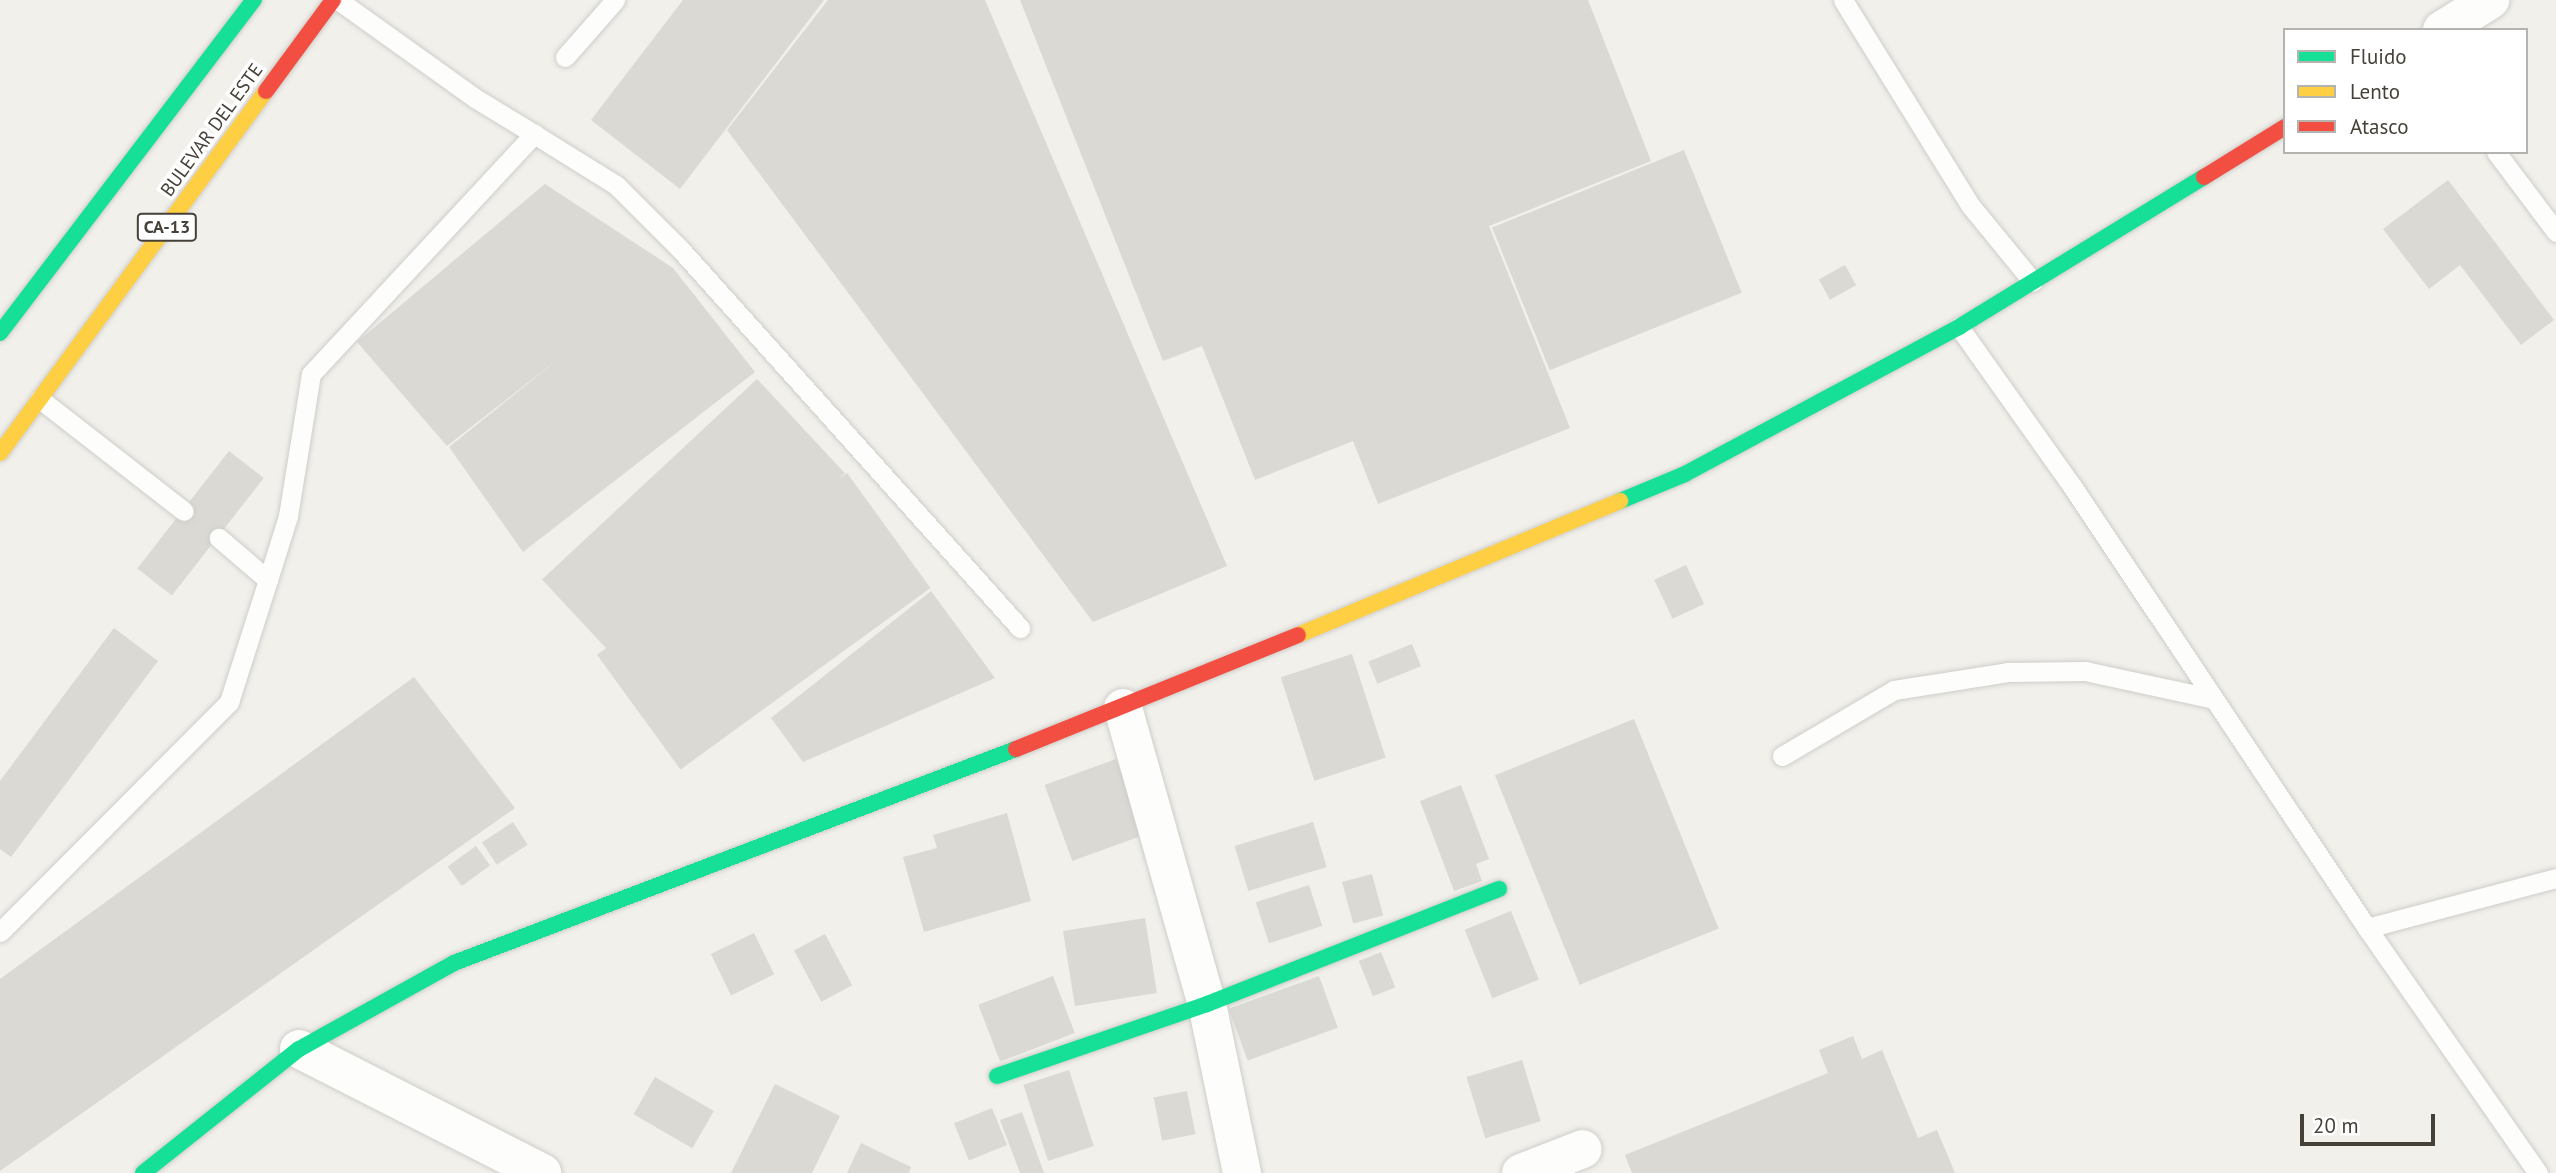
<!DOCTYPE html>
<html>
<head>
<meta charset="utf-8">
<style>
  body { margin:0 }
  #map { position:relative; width:2556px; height:1173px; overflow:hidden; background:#f1f0eb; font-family:"PT Sans",sans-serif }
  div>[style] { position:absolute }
  .building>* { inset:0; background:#dad9d4; transform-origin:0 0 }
  .roads { filter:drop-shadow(0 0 2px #cfcdc9) drop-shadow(0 0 2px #cfcdc9) }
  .lane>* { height:19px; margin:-9.5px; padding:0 9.5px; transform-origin:9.5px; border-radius:9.5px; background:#fdfdfc }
  .street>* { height:38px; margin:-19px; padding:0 19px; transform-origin:19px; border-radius:19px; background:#fdfdfc }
  .fast>* { height:16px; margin:-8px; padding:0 8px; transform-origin:8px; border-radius:8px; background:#16e098 }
  .slow>* { height:16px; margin:-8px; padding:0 8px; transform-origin:8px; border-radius:8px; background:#ffcf43 }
  .jam>* { height:16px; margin:-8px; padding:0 8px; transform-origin:8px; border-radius:8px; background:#f24e42 }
  span { translate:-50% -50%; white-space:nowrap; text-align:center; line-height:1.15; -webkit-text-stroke:7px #fff; paint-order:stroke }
  .shield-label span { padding:2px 5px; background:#fff; border:2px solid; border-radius:5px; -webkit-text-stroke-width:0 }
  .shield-label { font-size:18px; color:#464138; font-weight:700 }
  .street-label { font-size:19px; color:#464138 }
  .legend { position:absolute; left:2283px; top:28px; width:245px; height:126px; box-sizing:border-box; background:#fff; border:2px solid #b5b3af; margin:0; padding:9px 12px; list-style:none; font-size:21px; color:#464138 }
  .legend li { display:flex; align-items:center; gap:14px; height:35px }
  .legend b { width:35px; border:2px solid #b5b3af }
  .scale { position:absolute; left:2300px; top:1114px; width:135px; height:32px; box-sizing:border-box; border:4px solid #464138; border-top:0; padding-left:9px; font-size:21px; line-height:24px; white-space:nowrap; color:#464138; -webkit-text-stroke:5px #fff; paint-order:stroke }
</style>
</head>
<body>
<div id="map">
  <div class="building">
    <i style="clip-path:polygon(683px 0,824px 0,680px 189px,591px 120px)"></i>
    <i style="clip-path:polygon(828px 0,985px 0,1227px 566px,1093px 622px,727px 130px)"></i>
    <i style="clip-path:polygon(1020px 0,1588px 0,1651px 161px,1489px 226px,1570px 428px,1378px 504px,1353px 441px,1255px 480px,1202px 346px,1163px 361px)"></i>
    <i style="left:1684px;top:150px;width:154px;height:207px;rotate:68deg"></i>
    <i style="clip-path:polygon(2448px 180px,2554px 320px,2521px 345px,2460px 265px,2429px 289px,2383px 229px)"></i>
    <i style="clip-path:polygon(545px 184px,673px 268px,755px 372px,523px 552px,449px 447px,562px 356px,447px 446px,357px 342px)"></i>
    <i style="left:1845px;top:265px;width:23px;height:30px;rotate:61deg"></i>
    <i style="left:757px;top:379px;width:129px;height:294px;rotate:47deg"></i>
    <i style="left:229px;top:451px;width:44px;height:149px;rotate:38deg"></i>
    <i style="left:847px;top:473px;width:142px;height:309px;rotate:54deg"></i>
    <i style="left:1686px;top:565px;width:43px;height:35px;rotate:65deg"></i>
    <i style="clip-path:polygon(931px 591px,995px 678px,803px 762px,771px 718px)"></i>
    <i style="clip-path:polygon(114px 628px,158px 661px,11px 857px,0 849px,0 781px)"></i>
    <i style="left:1412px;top:644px;width:24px;height:47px;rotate:68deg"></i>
    <i style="left:1352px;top:654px;width:109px;height:75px;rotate:72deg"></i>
    <i style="clip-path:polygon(414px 677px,515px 808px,0 1171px,0 979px)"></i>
    <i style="left:1634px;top:719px;width:226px;height:150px;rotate:68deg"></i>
    <i style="left:1116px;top:759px;width:81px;height:76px;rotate:70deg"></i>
    <i style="clip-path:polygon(1461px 785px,1489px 859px,1476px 864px,1482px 881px,1454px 891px,1420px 801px)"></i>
    <i style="clip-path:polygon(1007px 813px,1031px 901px,924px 932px,903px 857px,937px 848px,933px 835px)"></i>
    <i style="left:513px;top:822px;width:27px;height:37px;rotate:57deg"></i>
    <i style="left:1313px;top:822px;width:47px;height:82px;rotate:73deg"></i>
    <i style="left:476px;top:846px;width:24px;height:35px;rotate:54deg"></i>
    <i style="left:1372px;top:874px;width:43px;height:31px;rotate:75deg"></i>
    <i style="left:1309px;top:885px;width:43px;height:56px;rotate:72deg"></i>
    <i style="left:1511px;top:911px;width:74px;height:50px;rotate:68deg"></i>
    <i style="left:1145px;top:918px;width:76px;height:83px;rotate:81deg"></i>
    <i style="left:754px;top:933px;width:46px;height:48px;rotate:64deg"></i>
    <i style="left:825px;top:934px;width:58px;height:35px;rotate:62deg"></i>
    <i style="left:1381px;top:952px;width:38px;height:24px;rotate:68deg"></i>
    <i style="left:1053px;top:976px;width:61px;height:80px;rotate:69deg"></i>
    <i style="left:1319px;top:976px;width:55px;height:96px;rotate:70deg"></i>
    <i style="clip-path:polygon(1853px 1036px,1862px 1059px,1882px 1050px,1918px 1138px,1937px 1130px,1955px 1173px,1632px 1173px,1625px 1155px,1828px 1073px,1819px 1050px)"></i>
    <i style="left:1522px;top:1060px;width:64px;height:58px;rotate:73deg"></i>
    <i style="left:1069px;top:1070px;width:80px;height:48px;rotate:72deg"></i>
    <i style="left:655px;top:1077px;width:68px;height:43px;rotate:30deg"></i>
    <i style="clip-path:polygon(775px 1084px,840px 1116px,812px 1173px,731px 1173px)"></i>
    <i style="left:1187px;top:1091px;width:44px;height:34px;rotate:79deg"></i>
    <i style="left:992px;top:1108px;width:40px;height:41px;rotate:68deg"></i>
    <i style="clip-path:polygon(1022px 1112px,1044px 1173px,1020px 1173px,1000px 1120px)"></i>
    <i style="clip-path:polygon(861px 1143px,911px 1167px,909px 1173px,847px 1173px)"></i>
  </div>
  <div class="roads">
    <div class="lane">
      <i style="left:338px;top:0;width:168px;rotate:35.6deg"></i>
      <i style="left:475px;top:98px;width:69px;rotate:31.4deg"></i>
      <i style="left:1843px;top:0;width:241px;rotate:58.2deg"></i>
      <i style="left:1970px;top:205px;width:99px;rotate:50.7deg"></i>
      <i style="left:565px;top:57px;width:76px;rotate:-48.7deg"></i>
      <i style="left:2496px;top:152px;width:100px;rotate:53.1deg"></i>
      <i style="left:1959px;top:327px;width:195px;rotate:54.6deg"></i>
      <i style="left:2072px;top:486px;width:531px;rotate:56.28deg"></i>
      <i style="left:2367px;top:928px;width:299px;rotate:55.1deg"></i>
      <i style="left:40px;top:399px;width:182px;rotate:37.9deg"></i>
      <i style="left:268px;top:580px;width:67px;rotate:-72.6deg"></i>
      <i style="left:288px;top:516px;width:144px;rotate:-80.8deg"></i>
      <i style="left:311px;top:374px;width:328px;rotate:-47.1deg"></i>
      <i style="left:534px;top:134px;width:97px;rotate:31.9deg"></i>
      <i style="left:616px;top:185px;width:92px;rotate:45deg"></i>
      <i style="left:681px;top:250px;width:508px;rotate:48.11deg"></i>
      <i style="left:1782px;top:756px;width:130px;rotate:-30.5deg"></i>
      <i style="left:1894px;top:690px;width:115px;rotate:-9deg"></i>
      <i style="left:2008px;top:672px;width:77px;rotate:-0.7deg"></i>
      <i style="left:2085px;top:671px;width:132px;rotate:12.2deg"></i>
      <i style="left:2367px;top:928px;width:196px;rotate:-14.8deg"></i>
      <i style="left:0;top:932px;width:325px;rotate:-45.1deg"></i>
      <i style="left:229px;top:702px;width:128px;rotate:-72.3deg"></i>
      <i style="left:268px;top:580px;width:65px;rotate:-139.4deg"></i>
    </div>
    <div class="street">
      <i style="left:2442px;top:30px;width:57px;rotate:-32deg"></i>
      <i style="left:1123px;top:708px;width:308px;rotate:74.2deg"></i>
      <i style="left:1207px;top:1004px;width:173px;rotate:78.3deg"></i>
      <i style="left:299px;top:1049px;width:273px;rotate:27deg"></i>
      <i style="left:1521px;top:1173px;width:66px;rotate:-21.2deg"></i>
    </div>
    <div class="fast">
      <i style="left:0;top:333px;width:419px;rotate:-52.7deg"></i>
      <i style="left:1620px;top:501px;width:70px;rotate:-22.6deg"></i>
      <i style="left:1685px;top:474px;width:311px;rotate:-28.2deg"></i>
      <i style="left:1959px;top:327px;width:287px;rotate:-31.5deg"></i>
      <i style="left:997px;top:1076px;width:222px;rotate:-18.9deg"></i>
      <i style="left:1207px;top:1004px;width:314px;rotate:-21.5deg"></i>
      <i style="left:143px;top:1173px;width:199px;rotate:-38.5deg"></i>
      <i style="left:299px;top:1049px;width:177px;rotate:-29deg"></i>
      <i style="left:454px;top:963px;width:601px;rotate:-20.85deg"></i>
    </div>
    <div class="slow">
      <i style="left:0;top:453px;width:449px;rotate:-53.7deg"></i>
      <i style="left:1298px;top:635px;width:349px;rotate:-22.6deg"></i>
    </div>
    <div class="jam">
      <i style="left:266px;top:91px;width:113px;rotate:-53.6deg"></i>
      <i style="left:2204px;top:177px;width:95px;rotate:-31.7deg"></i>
      <i style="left:1016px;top:749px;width:304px;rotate:-22deg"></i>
    </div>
  </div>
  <div class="shield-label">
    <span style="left:167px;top:227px">CA-13</span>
  </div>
  <div class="street-label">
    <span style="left:212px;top:130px;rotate:-54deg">BULEVAR DEL ESTE</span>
  </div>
  <ul class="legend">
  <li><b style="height:9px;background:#16e098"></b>Fluido</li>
  <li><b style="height:9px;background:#ffcf43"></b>Lento</li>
  <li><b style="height:9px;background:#f24e42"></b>Atasco</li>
  </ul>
  <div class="scale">20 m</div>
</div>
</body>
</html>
